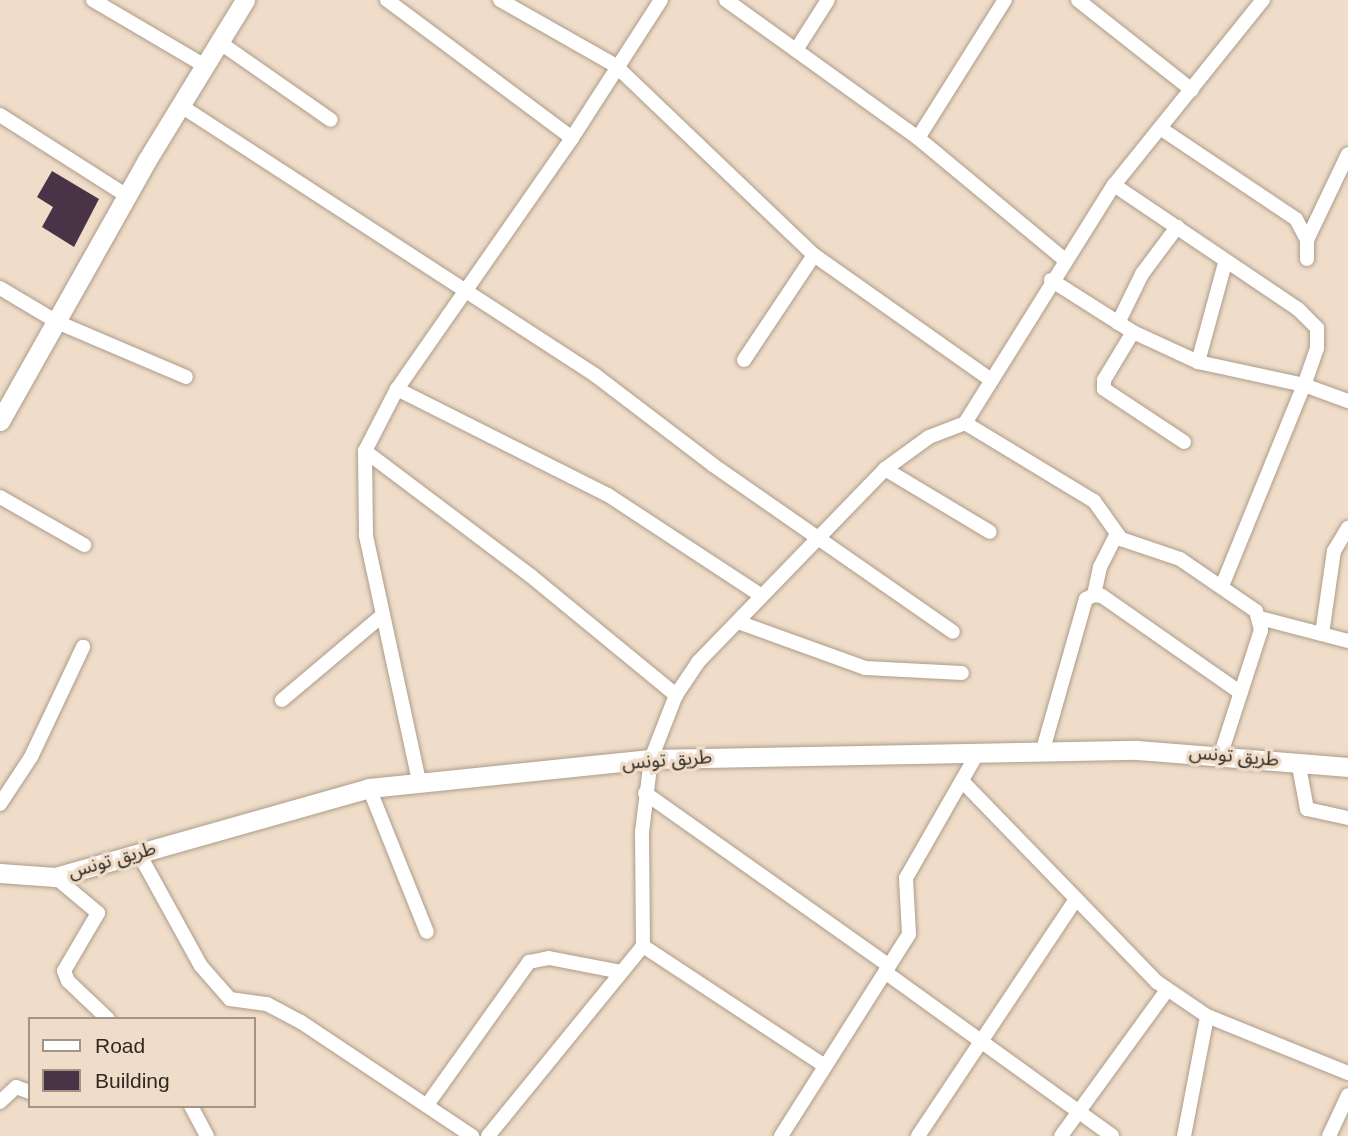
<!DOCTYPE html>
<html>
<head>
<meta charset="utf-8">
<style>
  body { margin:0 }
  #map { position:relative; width:1348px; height:1136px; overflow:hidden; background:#efddc9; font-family:Helvetica,"Noto Sans Arabic",sans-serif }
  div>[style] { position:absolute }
  .building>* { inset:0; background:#493347 }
  .roads { filter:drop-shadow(0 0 2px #ac9c89) drop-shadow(0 0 2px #ac9c89) }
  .street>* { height:14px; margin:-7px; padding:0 7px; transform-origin:7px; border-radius:7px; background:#fff }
  .secondary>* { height:19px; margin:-9.5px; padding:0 9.5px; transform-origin:9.5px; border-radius:9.5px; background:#fff }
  span { translate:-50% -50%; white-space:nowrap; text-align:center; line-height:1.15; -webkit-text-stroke:7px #efddc9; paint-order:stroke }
  .street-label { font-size:19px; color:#2f2922 }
  .legend { position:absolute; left:28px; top:1017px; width:228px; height:91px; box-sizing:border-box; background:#efddc9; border:2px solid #a29586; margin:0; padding:9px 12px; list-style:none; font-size:21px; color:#2f2922 }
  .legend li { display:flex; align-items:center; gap:14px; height:35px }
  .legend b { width:35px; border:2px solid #a29586 }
</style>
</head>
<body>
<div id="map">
  <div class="building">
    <i style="clip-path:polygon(52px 171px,99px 199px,74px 247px,42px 227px,53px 207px,37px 197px)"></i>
  </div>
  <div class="roads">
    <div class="street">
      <i style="left:93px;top:0;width:130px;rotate:30.5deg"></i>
      <i style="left:387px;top:0;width:231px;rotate:36.7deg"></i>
      <i style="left:500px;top:0;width:133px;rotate:29.6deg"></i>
      <i style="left:616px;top:66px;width:274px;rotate:43.7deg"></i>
      <i style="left:814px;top:255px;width:215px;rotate:35.2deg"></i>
      <i style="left:726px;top:0;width:236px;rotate:35.7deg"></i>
      <i style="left:918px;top:138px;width:192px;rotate:39.7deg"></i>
      <i style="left:1078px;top:0;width:145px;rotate:38.3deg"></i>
      <i style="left:219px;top:42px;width:136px;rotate:34.9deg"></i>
      <i style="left:796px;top:50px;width:59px;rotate:-57.4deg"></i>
      <i style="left:181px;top:106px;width:494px;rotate:33deg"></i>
      <i style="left:595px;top:375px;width:148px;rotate:37.3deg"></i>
      <i style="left:713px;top:465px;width:292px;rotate:34.8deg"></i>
      <i style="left:0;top:115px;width:151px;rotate:32.5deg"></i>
      <i style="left:1160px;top:128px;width:164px;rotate:33.8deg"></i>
      <i style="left:1296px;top:219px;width:24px;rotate:62deg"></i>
      <i style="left:1307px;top:240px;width:19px;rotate:90deg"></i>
      <i style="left:918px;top:138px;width:163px;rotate:-57.8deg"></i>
      <i style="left:1114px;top:185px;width:222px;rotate:34deg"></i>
      <i style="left:1298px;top:309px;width:27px;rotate:45deg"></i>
      <i style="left:1317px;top:328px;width:20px;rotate:90deg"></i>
      <i style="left:1317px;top:348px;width:39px;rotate:109deg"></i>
      <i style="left:1304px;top:385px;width:217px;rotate:112.2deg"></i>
      <i style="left:1307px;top:240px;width:95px;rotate:-64.5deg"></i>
      <i style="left:1051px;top:280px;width:97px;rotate:32.4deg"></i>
      <i style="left:1133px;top:332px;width:72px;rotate:24.8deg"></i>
      <i style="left:1198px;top:362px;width:108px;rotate:12.2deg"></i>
      <i style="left:1304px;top:385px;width:47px;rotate:20deg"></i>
      <i style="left:0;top:288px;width:66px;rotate:30.8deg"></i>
      <i style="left:57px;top:322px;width:140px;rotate:23.1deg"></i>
      <i style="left:1118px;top:323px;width:55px;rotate:-63.9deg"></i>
      <i style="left:1142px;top:274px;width:59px;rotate:-53.3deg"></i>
      <i style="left:1133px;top:332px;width:56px;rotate:121.1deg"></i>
      <i style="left:1104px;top:380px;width:9px;rotate:90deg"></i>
      <i style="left:1104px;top:389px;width:96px;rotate:33.5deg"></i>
      <i style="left:744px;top:360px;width:126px;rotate:-56.3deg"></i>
      <i style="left:1198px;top:362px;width:103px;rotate:-74.7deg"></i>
      <i style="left:397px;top:389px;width:236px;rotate:26.7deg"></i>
      <i style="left:608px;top:495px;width:182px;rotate:33.3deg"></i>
      <i style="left:965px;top:423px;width:151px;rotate:31.2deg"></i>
      <i style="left:1094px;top:501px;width:47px;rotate:54.6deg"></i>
      <i style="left:1121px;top:539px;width:62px;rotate:18.7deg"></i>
      <i style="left:1180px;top:559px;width:92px;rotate:34.4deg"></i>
      <i style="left:1256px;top:611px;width:20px;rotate:75deg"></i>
      <i style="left:1261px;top:630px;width:130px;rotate:107.9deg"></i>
      <i style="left:365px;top:451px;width:208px;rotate:37deg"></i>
      <i style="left:531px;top:576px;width:188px;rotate:39.4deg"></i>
      <i style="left:885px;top:469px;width:122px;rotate:31deg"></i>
      <i style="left:0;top:497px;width:97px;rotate:29.7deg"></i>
      <i style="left:1094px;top:595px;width:29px;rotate:-78deg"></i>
      <i style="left:1100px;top:567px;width:36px;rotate:-63deg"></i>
      <i style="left:1260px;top:618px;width:91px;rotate:14.6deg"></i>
      <i style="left:738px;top:622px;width:135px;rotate:19.9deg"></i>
      <i style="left:865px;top:668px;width:97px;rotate:3deg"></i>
      <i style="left:1322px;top:634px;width:84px;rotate:-81.8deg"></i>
      <i style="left:1334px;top:551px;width:27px;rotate:-59deg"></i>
      <i style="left:282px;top:700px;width:132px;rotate:-40.1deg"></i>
      <i style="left:1042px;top:753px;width:160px;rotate:-74.1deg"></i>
      <i style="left:1086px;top:599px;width:9px;rotate:-27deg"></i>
      <i style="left:1094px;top:595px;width:8px;rotate:7deg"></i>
      <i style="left:1102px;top:596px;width:169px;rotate:34.9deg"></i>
      <i style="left:1298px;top:761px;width:49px;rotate:79.4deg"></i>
      <i style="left:1307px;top:809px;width:42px;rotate:12.4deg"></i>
      <i style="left:419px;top:781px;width:252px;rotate:-102.2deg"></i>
      <i style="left:366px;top:535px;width:84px;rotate:-90.7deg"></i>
      <i style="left:365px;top:451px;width:70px;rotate:-62.7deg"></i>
      <i style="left:397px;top:389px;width:306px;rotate:-55.1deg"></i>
      <i style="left:572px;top:138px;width:164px;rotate:-57.2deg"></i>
      <i style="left:963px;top:782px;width:279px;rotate:45.9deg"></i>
      <i style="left:1157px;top:982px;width:60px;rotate:34.2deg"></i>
      <i style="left:1207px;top:1016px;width:152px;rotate:22deg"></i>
      <i style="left:369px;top:788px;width:155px;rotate:68.1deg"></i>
      <i style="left:645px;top:793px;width:299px;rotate:35.3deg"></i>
      <i style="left:0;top:804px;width:56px;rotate:-56.6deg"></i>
      <i style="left:31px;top:757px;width:122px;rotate:-64.7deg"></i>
      <i style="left:138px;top:852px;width:130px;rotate:61.1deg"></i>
      <i style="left:201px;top:966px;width:44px;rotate:48.7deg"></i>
      <i style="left:230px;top:999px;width:37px;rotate:8deg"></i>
      <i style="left:267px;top:1004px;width:38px;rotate:28deg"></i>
      <i style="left:301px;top:1022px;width:206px;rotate:33.7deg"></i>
      <i style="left:55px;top:877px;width:56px;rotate:39.9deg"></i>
      <i style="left:98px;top:913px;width:67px;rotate:120.4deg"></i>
      <i style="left:64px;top:971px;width:11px;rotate:68deg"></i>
      <i style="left:68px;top:981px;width:55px;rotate:43.5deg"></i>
      <i style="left:643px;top:946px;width:218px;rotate:33.4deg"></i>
      <i style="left:885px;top:972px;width:280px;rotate:35.8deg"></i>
      <i style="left:0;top:1102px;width:22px;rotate:-43deg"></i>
      <i style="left:16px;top:1087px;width:15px;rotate:20deg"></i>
      <i style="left:427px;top:1105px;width:176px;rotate:-54.5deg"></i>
      <i style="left:529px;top:962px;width:20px;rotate:-11deg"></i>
      <i style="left:549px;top:958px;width:73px;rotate:11deg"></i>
      <i style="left:191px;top:1106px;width:34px;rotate:62deg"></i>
      <i style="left:488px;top:1136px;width:245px;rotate:-50.8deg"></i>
      <i style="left:643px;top:946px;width:114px;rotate:-90.5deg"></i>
      <i style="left:642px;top:832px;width:74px;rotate:-83deg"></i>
      <i style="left:651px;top:759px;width:69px;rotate:-68.7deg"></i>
      <i style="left:676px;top:695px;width:40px;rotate:-56deg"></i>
      <i style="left:698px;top:662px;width:269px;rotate:-45.9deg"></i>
      <i style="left:885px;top:469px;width:54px;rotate:-36deg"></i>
      <i style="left:929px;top:437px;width:39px;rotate:-21deg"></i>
      <i style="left:965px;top:423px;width:281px;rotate:-58deg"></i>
      <i style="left:1114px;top:185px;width:238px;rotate:-51.2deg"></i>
      <i style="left:781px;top:1136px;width:239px;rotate:-57.6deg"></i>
      <i style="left:909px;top:934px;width:56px;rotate:-93.1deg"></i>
      <i style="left:906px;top:878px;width:141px;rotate:-60.2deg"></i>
      <i style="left:918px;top:1136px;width:285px;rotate:-56.3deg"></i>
      <i style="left:1061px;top:1136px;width:180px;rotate:-54deg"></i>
      <i style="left:1184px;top:1136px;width:122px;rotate:-79.1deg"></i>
      <i style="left:1329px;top:1136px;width:45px;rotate:-65.1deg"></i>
    </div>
    <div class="secondary">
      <i style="left:0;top:421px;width:300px;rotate:-60.6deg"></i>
      <i style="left:147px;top:160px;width:188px;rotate:-58.5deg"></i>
      <i style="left:0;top:873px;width:55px;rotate:4.2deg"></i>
      <i style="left:55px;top:877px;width:326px;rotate:-15.8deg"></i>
      <i style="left:369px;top:788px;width:283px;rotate:-5.9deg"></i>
      <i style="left:651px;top:759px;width:486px;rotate:-1.1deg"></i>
      <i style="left:1137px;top:750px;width:212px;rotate:4.6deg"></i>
    </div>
  </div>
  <div class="street-label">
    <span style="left:1234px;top:756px;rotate:5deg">طريق تونس</span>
    <span style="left:667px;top:760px;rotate:-4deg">طريق تونس</span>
    <span style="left:112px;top:860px;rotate:-16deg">طريق تونس</span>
  </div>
  <ul class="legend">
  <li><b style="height:9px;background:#fff"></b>Road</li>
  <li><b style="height:19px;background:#493347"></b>Building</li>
  </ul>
</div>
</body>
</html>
